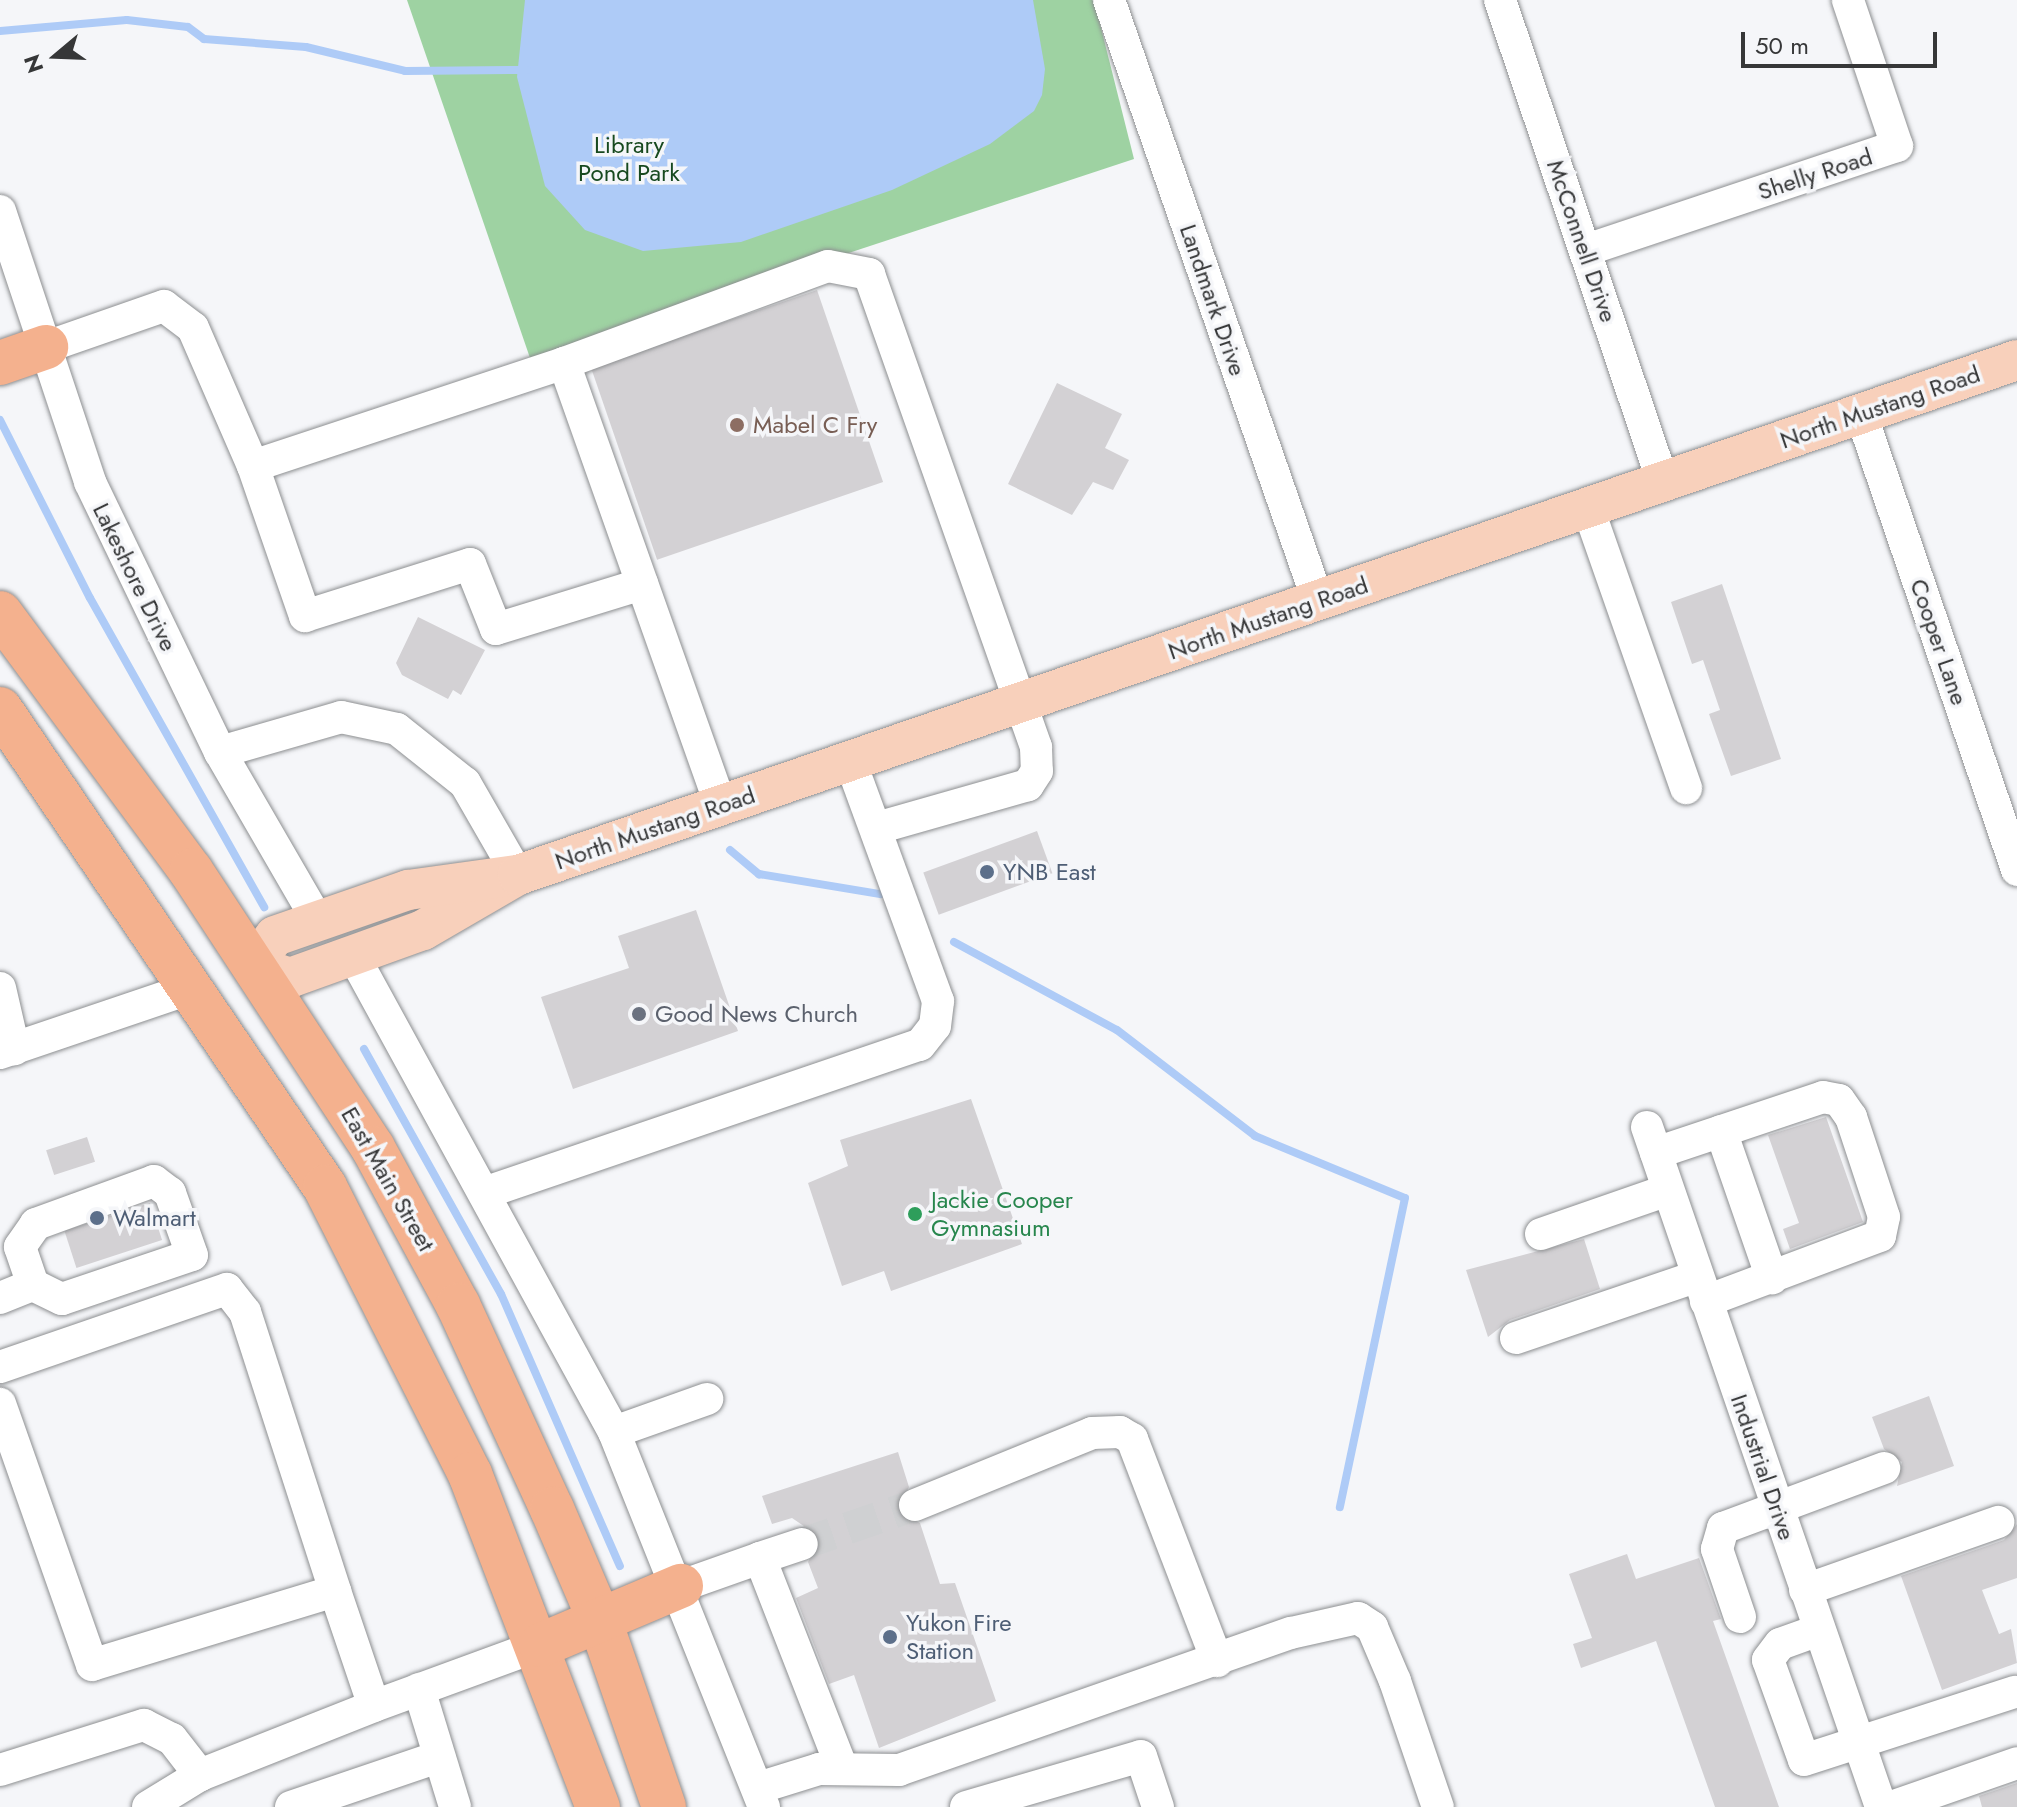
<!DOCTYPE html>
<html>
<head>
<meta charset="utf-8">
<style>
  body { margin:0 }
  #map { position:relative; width:2017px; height:1807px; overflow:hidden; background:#f5f6f9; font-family:Jost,sans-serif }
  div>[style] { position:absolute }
  .green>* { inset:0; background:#9ed2a2 }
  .water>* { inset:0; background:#aecbf7 }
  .stream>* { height:8px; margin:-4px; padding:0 4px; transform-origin:4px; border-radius:4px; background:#aecbf7 }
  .building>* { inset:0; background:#d3d1d4; transform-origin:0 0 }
  .minor-tunnel>* { height:32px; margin-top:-16px; transform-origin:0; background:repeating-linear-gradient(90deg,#cfd0d2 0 32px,transparent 0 48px) }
  .roads { filter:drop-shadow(0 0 2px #8d8f91) drop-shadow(0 0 2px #8d8f91) }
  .minor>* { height:32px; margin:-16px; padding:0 16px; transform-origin:16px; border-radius:16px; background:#fff }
  .major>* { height:40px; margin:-20px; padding:0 20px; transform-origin:20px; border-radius:20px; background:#f8d0bb }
  .highway>* { height:44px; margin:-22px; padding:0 22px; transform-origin:22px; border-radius:22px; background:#f4b18e }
  .dots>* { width:22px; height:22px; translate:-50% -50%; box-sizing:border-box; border:4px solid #f5f6f9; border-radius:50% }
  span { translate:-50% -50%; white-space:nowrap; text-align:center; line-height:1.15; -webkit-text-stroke:7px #f5f6f9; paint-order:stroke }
  .park-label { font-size:24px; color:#17491f }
  .street-label { font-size:24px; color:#363738 }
  .education-label { font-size:24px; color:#785e54 }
  .left { translate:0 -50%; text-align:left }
  .service-label { font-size:24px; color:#4e5e75 }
  .worship-label { font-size:24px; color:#5b616d }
  .leisure-label { font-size:24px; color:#27864d }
  .north { position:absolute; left:16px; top:16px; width:80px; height:80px; -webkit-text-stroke:6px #f5f6f9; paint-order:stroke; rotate:251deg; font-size:22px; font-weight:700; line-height:32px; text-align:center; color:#363738 }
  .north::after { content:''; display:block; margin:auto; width:28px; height:36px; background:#363738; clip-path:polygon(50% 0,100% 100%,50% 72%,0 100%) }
  .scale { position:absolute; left:1741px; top:32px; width:196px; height:36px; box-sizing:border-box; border:4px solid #363738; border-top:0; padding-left:10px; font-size:24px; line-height:28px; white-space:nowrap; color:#363738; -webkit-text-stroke:6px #f5f6f9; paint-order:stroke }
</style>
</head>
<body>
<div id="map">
  <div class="green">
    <i style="clip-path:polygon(407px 0,1094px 0,1134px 159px,530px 358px)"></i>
  </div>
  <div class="water">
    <i style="clip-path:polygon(525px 0,1033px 0,1045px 69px,1042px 95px,1034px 111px,990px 144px,892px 190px,741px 242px,643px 251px,585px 230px,545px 186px,517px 77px)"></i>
  </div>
  <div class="stream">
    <i style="left:0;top:31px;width:127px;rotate:-5deg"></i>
    <i style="left:127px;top:20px;width:61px;rotate:6.5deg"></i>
    <i style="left:188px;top:27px;width:20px;rotate:37deg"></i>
    <i style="left:204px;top:39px;width:102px;rotate:4.5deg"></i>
    <i style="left:306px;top:47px;width:102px;rotate:13.6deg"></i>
    <i style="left:405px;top:71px;width:122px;rotate:-0.5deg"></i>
    <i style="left:0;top:420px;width:199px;rotate:63.2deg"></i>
    <i style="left:90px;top:598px;width:355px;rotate:60.6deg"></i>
    <i style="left:730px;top:850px;width:38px;rotate:40deg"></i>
    <i style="left:759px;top:874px;width:123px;rotate:9.4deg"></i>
    <i style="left:954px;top:942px;width:185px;rotate:28.4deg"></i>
    <i style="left:1117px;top:1030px;width:174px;rotate:37.5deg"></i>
    <i style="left:1255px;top:1136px;width:162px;rotate:22.5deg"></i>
    <i style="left:1405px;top:1198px;width:316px;rotate:101.9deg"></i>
    <i style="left:364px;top:1049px;width:281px;rotate:60.8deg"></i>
    <i style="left:501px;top:1294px;width:297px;rotate:66.4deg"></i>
  </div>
  <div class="building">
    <i style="left:817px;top:290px;width:203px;height:239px;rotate:71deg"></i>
    <i style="clip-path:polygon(1057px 383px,1122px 414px,1105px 448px,1129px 460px,1113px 490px,1093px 482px,1072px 515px,1008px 484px)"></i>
    <i style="clip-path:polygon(1722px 584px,1781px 759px,1731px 776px,1709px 714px,1720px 710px,1703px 660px,1692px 664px,1671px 602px)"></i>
    <i style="clip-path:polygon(418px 617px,485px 650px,461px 695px,453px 690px,448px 699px,402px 675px,396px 663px)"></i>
    <i style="left:1037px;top:831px;width:45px;height:121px;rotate:70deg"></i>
    <i style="clip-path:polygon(696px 910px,738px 1031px,573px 1089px,541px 997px,629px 968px,618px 936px)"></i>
    <i style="clip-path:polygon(971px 1099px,1022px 1244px,891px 1291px,884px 1271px,842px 1286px,808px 1183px,848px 1166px,840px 1140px)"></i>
    <i style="clip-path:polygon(1826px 1117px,1863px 1222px,1790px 1249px,1783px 1229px,1799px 1223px,1768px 1135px)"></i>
    <i style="left:87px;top:1137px;width:26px;height:43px;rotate:72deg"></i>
    <i style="left:150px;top:1203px;width:39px;height:90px;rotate:72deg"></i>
    <i style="clip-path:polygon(1584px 1239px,1600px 1289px,1510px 1320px,1488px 1337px,1466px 1270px)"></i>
    <i style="clip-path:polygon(1929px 1396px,1954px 1466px,1897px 1486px,1902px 1462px,1884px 1449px,1872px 1417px)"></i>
    <i style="clip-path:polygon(898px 1452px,909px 1487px,897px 1511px,920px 1523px,940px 1584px,955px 1583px,996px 1701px,879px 1748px,854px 1675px,829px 1684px,796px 1598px,818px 1588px,808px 1562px,820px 1537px,792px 1518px,772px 1524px,762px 1496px)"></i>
    <i style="clip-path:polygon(2017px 1524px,2017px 1578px,1982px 1590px,1999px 1634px,2011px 1629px,2017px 1663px,1942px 1690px,1901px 1576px,2004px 1540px)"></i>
    <i style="clip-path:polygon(1627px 1554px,1636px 1579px,1699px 1558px,1721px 1619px,1713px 1621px,1779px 1807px,1715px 1807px,1656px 1641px,1581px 1668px,1573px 1644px,1592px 1638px,1569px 1574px)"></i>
    <i style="clip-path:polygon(2017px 1783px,2017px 1807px,1982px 1807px,1979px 1796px)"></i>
  </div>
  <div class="minor-tunnel">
    <i style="left:802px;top:1544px;width:120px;rotate:-19deg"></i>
  </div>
  <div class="roads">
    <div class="minor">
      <i style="left:1109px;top:0;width:636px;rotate:70.82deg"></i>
      <i style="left:1500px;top:0;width:509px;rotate:71.32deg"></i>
      <i style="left:0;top:211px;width:286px;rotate:71.6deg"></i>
      <i style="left:90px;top:482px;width:300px;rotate:64.3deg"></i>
      <i style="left:220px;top:752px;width:195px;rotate:59.9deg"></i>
      <i style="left:1586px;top:250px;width:328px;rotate:-18.5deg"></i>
      <i style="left:1897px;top:146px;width:154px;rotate:-108.6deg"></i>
      <i style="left:46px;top:347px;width:125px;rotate:-19.2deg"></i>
      <i style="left:164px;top:306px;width:36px;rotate:37deg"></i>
      <i style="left:193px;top:328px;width:150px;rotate:66.5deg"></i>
      <i style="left:253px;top:466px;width:328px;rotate:-18.3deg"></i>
      <i style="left:564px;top:363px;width:470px;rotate:70.5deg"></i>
      <i style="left:564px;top:363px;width:281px;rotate:-20.2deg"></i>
      <i style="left:828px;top:266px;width:42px;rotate:11deg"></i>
      <i style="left:869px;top:274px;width:502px;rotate:70.55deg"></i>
      <i style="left:1036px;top:747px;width:24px;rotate:88deg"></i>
      <i style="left:1037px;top:771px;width:17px;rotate:123deg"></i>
      <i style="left:1028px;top:785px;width:157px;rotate:164.1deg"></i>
      <i style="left:1861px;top:414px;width:482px;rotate:71.1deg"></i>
      <i style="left:253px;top:466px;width:159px;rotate:70.9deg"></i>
      <i style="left:305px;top:616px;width:173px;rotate:-17.5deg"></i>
      <i style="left:470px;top:564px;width:70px;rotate:68.2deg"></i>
      <i style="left:496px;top:629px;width:153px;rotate:-17.1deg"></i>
      <i style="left:1588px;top:508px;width:297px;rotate:70.7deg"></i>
      <i style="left:220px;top:752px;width:126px;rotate:-16.1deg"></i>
      <i style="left:341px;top:717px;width:57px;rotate:12.1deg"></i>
      <i style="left:397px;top:729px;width:87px;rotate:38.5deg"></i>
      <i style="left:465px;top:783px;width:106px;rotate:60.1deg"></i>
      <i style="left:353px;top:955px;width:544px;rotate:61.31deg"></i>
      <i style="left:614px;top:1432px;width:404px;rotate:68.2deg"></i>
      <i style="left:0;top:988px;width:63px;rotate:77.1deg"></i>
      <i style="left:0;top:1053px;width:206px;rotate:-18.7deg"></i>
      <i style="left:1647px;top:1127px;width:719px;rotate:71.01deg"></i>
      <i style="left:1721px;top:1131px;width:156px;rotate:70.9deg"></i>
      <i style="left:1656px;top:1153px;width:176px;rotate:-18.5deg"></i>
      <i style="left:1823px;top:1097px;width:16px;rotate:11deg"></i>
      <i style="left:1839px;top:1100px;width:21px;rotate:55deg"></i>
      <i style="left:1851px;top:1117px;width:105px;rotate:71.7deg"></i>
      <i style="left:1884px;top:1217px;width:19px;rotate:102deg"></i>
      <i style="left:1880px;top:1236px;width:186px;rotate:159.5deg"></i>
      <i style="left:487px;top:1192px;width:457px;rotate:-18.8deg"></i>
      <i style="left:920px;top:1045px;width:24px;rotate:-52deg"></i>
      <i style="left:935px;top:1026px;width:25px;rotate:-83deg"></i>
      <i style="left:938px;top:1001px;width:256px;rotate:-110.1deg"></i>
      <i style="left:1541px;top:1234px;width:134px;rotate:-19.1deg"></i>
      <i style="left:0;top:1298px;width:35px;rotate:-22deg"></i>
      <i style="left:33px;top:1285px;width:32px;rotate:26deg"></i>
      <i style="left:62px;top:1299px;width:137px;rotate:-18.7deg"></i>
      <i style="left:192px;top:1255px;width:66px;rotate:-109.5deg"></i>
      <i style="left:170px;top:1193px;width:20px;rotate:-143deg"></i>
      <i style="left:154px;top:1181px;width:126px;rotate:160deg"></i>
      <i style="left:36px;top:1224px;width:28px;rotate:125deg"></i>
      <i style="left:20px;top:1247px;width:40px;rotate:71.1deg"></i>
      <i style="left:1516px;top:1338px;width:192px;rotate:-18.8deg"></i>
      <i style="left:0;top:1367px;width:240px;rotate:-19deg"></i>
      <i style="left:227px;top:1289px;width:29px;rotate:52deg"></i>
      <i style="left:245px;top:1312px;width:293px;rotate:72.1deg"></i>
      <i style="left:335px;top:1591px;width:254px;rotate:163.1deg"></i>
      <i style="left:92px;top:1665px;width:277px;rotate:-109.4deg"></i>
      <i style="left:614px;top:1432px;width:99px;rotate:-19.5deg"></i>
      <i style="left:915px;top:1505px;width:191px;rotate:-22.1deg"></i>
      <i style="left:1092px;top:1433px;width:28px;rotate:-2deg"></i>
      <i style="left:1120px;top:1432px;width:14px;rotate:30deg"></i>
      <i style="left:1132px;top:1439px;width:238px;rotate:69deg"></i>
      <i style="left:760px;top:1558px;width:44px;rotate:-18.4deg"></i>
      <i style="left:681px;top:1586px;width:84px;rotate:-19.5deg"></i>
      <i style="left:760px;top:1558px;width:225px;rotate:68.7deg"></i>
      <i style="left:1805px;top:1590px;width:205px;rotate:-19.4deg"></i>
      <i style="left:335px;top:1591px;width:121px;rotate:71.3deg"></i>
      <i style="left:374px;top:1706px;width:178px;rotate:-20.1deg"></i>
      <i style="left:1740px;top:1617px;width:72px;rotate:-108.7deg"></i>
      <i style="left:1717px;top:1549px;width:22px;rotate:-74deg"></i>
      <i style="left:1723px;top:1528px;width:172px;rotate:-20.4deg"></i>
      <i style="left:1819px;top:1630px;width:41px;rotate:160.3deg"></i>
      <i style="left:1780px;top:1644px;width:20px;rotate:127deg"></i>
      <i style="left:1768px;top:1660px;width:106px;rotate:70.2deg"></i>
      <i style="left:1804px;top:1760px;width:222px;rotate:-17.9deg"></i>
      <i style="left:419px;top:1689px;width:123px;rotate:73deg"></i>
      <i style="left:0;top:1770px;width:151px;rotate:-17.4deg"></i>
      <i style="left:144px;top:1725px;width:31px;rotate:27deg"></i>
      <i style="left:172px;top:1739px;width:46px;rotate:52.1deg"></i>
      <i style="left:758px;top:1788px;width:64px;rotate:-17.3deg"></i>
      <i style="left:819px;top:1769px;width:80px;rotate:0.7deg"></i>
      <i style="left:899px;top:1770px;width:415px;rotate:-19.3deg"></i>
      <i style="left:1291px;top:1633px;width:69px;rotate:-12.6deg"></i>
      <i style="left:1358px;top:1618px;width:17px;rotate:33deg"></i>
      <i style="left:1372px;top:1627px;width:59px;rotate:66.9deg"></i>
      <i style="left:1395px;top:1681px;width:133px;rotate:71.2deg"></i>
      <i style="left:148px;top:1807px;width:61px;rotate:-31.6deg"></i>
      <i style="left:200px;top:1775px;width:187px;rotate:-21.6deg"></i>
      <i style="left:291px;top:1807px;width:155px;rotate:-18.8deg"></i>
      <i style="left:966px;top:1807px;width:182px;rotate:-16.2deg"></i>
      <i style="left:1141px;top:1756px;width:54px;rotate:71.6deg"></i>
      <i style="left:1891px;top:1807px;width:133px;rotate:-19.2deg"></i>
    </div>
    <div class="major">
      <i style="left:518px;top:875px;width:110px;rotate:149.9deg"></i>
      <i style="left:423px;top:930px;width:141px;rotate:160.2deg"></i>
      <i style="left:290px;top:978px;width:39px;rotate:-161deg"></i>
      <i style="left:253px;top:965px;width:36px;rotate:-53deg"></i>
      <i style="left:275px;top:936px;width:141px;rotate:-19.1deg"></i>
      <i style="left:408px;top:890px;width:111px;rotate:-7.8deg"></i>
      <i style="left:518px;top:875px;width:1585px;rotate:-18.96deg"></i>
    </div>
    <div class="highway">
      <i style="left:0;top:363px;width:49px;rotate:-19.2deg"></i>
      <i style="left:0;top:613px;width:321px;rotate:53.5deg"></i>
      <i style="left:191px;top:871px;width:331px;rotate:56.7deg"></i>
      <i style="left:373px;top:1148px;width:179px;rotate:61.6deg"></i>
      <i style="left:458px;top:1305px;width:225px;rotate:65.3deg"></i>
      <i style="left:552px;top:1509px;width:122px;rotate:66.8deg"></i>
      <i style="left:600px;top:1621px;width:197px;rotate:71deg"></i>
      <i style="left:0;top:709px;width:578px;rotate:55.79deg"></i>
      <i style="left:325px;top:1187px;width:322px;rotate:63.2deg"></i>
      <i style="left:470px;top:1474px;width:357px;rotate:69deg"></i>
      <i style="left:541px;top:1645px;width:152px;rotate:-22.9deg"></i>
    </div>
  </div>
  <div class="dots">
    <i style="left:737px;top:425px;background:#8d6e63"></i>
    <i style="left:987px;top:872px;background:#5c6f8a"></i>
    <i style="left:639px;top:1014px;background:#6b7280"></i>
    <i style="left:915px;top:1214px;background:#2e9e5b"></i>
    <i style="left:97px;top:1218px;background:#5c6f8a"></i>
    <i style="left:890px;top:1637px;background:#5c6f8a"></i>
  </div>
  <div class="park-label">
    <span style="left:629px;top:159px">Library<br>Pond Park</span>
  </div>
  <div class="street-label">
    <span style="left:1815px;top:174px;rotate:-18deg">Shelly Road</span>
    <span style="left:1582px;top:241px;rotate:71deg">McConnell Drive</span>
    <span style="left:1213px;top:300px;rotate:71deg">Landmark Drive</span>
    <span style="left:1880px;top:407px;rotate:-19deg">North Mustang Road</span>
    <span style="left:135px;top:577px;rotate:64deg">Lakeshore Drive</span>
    <span style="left:1268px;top:618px;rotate:-19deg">North Mustang Road</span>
    <span style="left:1939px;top:642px;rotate:71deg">Cooper Lane</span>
    <span style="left:655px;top:828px;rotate:-19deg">North Mustang Road</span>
    <span style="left:388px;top:1179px;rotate:60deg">East Main Street</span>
    <span style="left:1763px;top:1467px;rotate:71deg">Industrial Drive</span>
  </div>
  <div class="education-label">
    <span class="left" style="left:753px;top:425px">Mabel C Fry</span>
  </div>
  <div class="service-label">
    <span class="left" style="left:1003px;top:872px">YNB East</span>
    <span class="left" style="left:113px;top:1218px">Walmart</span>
    <span class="left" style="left:906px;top:1637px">Yukon Fire<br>Station</span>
  </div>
  <div class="worship-label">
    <span class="left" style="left:655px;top:1014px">Good News Church</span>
  </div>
  <div class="leisure-label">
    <span class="left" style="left:931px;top:1214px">Jackie Cooper<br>Gymnasium</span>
  </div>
  <div class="north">N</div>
  <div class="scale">50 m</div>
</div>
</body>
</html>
